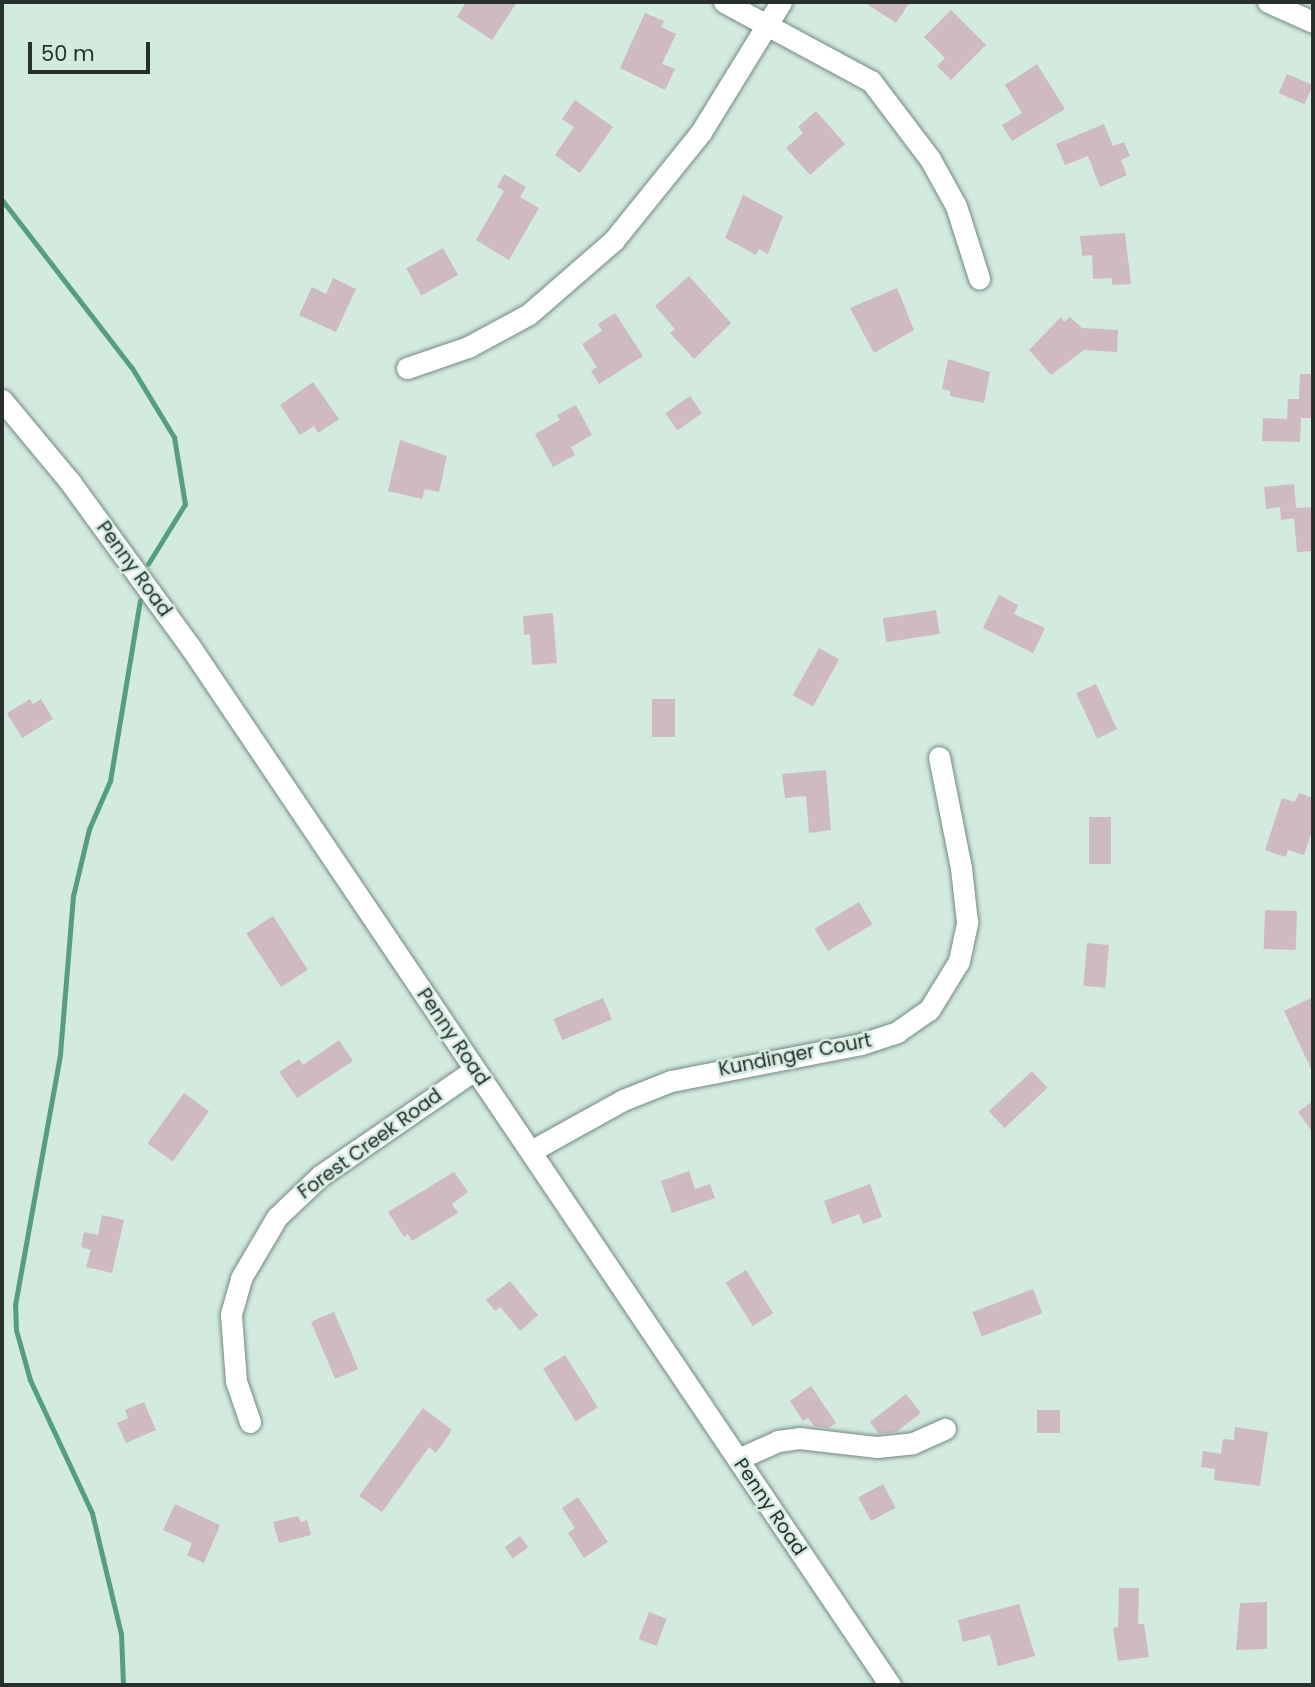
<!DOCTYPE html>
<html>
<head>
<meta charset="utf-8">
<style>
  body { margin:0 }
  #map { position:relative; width:1315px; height:1687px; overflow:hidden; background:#d3eadf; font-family:Poppins,sans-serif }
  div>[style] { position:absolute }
  .stream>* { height:5px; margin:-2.5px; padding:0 2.5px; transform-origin:2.5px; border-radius:2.5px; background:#559e82 }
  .building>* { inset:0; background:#d0bac2; transform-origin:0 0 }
  .roads { filter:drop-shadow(0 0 2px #748980) drop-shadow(0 0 2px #748980) }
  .minor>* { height:21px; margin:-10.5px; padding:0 10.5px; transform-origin:10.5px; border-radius:10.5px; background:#fff }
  span { translate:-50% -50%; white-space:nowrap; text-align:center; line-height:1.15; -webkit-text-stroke:5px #d3eadf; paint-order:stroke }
  .street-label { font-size:19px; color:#27302c }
  .frame { position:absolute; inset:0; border:4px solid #27302c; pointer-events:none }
  .scale { position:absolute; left:28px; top:42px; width:122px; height:32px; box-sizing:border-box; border:4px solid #27302c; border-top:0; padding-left:9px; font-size:21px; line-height:24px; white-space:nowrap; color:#27302c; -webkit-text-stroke:5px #d3eadf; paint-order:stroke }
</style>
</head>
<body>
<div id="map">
  <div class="stream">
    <i style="left:2px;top:200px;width:212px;rotate:52.3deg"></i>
    <i style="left:132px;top:368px;width:81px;rotate:58.7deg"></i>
    <i style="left:174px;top:437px;width:68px;rotate:80.7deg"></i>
    <i style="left:185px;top:504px;width:70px;rotate:121.7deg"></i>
    <i style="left:123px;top:1685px;width:51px;rotate:-92.2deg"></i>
    <i style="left:121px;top:1634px;width:124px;rotate:-103.5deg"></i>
    <i style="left:92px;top:1513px;width:147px;rotate:-115deg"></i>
    <i style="left:30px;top:1380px;width:52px;rotate:-105.6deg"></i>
    <i style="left:16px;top:1330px;width:25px;rotate:-92deg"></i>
    <i style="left:15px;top:1305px;width:255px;rotate:-79.8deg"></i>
    <i style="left:60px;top:1054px;width:159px;rotate:-85.3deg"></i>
    <i style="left:73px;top:896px;width:69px;rotate:-76.6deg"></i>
    <i style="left:89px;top:829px;width:52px;rotate:-66.4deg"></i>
    <i style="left:110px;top:781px;width:183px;rotate:-80.6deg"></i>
  </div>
  <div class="building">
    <i style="clip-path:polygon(466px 2px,517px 2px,492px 40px,457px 17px)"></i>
    <i style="clip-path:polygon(864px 2px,910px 2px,896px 23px)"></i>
    <i style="clip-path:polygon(951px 10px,986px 45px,951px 80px,937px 66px,945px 58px,924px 37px)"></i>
    <i style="clip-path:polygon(645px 13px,664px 21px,661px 27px,676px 34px,662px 64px,675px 69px,665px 90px,620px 68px)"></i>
    <i style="clip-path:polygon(1037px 64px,1065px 109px,1012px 141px,1002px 125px,1022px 113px,1005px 85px)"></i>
    <i style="left:1287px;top:74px;width:28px;height:21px;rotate:23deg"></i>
    <i style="clip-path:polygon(575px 100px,613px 127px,580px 173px,555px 155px,574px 127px,562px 119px)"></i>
    <i style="clip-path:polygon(816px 111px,845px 144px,810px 175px,786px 148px,803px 133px,798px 127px)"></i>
    <i style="clip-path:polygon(1104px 124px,1113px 146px,1124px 142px,1130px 156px,1121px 160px,1127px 175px,1100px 187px,1088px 156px,1065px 165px,1056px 144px)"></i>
    <i style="clip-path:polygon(504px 174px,526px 187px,520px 197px,539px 208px,509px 260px,476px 240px,504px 191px,497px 187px)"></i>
    <i style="clip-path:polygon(743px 195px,783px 216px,768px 254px,759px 249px,756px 255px,725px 238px)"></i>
    <i style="clip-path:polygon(1125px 233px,1131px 284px,1112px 285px,1112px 278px,1093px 279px,1092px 255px,1082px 256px,1080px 236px)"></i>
    <i style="left:443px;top:248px;width:31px;height:42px;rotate:61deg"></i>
    <i style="clip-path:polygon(689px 276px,731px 323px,694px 359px,670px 333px,675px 329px,655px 306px)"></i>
    <i style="clip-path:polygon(333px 278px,356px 289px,336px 332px,299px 315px,312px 287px,326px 294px)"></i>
    <i style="clip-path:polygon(897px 288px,914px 330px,874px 353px,850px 308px)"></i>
    <i style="clip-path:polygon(615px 313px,643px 356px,599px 384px,591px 371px,597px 367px,582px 344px,602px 331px,598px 324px)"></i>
    <i style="clip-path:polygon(1061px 317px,1064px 322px,1070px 317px,1082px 328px,1118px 330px,1117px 352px,1084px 350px,1051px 375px,1029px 350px)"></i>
    <i style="clip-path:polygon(948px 359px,990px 372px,984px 403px,950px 396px,950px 391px,942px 389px)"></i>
    <i style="clip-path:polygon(1300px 374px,1313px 374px,1313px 418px,1301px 418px,1300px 442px,1262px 441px,1263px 418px,1287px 419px,1288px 399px,1299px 399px)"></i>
    <i style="clip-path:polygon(313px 382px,339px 419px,318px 433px,314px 426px,300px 435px,280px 405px)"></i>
    <i style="left:690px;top:396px;width:21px;height:30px;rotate:55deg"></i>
    <i style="clip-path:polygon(576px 405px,592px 435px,571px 447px,575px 455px,553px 467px,535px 434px,560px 420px,557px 415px)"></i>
    <i style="clip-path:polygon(400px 440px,447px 456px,439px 492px,425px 489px,422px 499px,388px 491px)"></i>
    <i style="clip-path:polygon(1294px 484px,1296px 508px,1313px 507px,1313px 551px,1297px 552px,1294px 518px,1281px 520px,1280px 507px,1266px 509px,1264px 487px)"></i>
    <i style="clip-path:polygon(999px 595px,1018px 605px,1014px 614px,1045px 628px,1033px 653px,983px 628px)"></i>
    <i style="left:936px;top:610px;width:24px;height:54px;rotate:81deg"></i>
    <i style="clip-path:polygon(553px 613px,557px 663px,532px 665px,530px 634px,524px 635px,523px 616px)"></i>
    <i style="left:819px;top:648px;width:23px;height:54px;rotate:29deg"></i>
    <i style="left:1096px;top:684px;width:50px;height:22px;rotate:65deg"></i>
    <i style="clip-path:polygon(30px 699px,33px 704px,41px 699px,53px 719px,22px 738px,7px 713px)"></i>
    <i style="left:652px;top:699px;width:23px;height:38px"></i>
    <i style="clip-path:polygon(826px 770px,831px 830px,809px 833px,806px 796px,785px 798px,782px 774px)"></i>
    <i style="clip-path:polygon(1299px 793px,1313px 798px,1313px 828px,1304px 855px,1288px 850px,1286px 857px,1265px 850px,1282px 798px,1295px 802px)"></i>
    <i style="left:1089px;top:817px;width:22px;height:47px"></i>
    <i style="left:859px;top:902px;width:26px;height:52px;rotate:59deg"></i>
    <i style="left:1265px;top:910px;width:32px;height:39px;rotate:2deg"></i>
    <i style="left:273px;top:916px;width:64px;height:32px;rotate:57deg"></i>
    <i style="left:1087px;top:943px;width:22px;height:43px;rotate:5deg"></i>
    <i style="clip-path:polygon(1313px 997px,1313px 1073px,1284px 1011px)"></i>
    <i style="left:603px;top:998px;width:23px;height:54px;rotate:67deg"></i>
    <i style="clip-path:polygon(339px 1040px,353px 1061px,297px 1098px,279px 1072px,299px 1059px,303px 1065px)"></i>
    <i style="left:1032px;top:1071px;width:23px;height:59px;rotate:47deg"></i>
    <i style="left:184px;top:1093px;width:31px;height:62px;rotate:36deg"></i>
    <i style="clip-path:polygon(1313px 1101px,1313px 1133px,1298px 1112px)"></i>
    <i style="clip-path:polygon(689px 1171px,695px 1189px,710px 1184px,715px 1198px,672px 1213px,661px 1181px)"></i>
    <i style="clip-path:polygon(454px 1172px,468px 1192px,452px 1204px,458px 1213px,412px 1241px,408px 1234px,404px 1237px,388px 1212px)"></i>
    <i style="clip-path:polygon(870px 1184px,882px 1217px,863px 1224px,859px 1214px,832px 1224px,824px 1201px)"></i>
    <i style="clip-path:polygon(102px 1215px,124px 1220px,112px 1273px,86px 1267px,91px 1250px,81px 1247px,84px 1232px,98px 1235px)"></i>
    <i style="left:746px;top:1270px;width:51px;height:24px;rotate:58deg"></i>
    <i style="clip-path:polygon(510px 1281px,538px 1315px,520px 1331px,500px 1307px,495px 1311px,486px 1300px)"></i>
    <i style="left:1033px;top:1289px;width:26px;height:65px;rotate:69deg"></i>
    <i style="left:334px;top:1312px;width:62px;height:25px;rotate:67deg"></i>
    <i style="left:565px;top:1355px;width:62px;height:26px;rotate:58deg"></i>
    <i style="clip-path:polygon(811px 1386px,836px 1423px,828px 1428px,814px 1426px,808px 1418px,803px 1421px,790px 1401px)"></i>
    <i style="clip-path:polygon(906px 1394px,921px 1413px,896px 1432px,879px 1434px,870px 1422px)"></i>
    <i style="clip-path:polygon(144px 1402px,156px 1430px,126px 1443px,117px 1423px,128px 1418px,125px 1410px)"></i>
    <i style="clip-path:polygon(423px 1408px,452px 1430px,436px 1453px,429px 1447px,382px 1512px,359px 1496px)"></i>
    <i style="left:1037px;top:1410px;width:23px;height:23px"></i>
    <i style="clip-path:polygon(1235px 1427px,1268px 1432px,1260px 1486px,1214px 1480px,1215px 1469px,1201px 1467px,1203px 1451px,1221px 1454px,1223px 1439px,1234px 1440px)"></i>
    <i style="left:883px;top:1484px;width:27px;height:28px;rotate:62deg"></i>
    <i style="clip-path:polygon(578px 1497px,608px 1542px,584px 1558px,568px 1533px,575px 1528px,562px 1508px)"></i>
    <i style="clip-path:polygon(175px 1504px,220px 1525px,204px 1563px,187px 1555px,192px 1543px,163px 1530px)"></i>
    <i style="clip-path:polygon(298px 1516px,301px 1522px,307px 1520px,311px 1535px,279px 1543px,273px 1522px)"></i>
    <i style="left:520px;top:1536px;width:14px;height:19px;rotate:54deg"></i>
    <i style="clip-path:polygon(1119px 1588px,1139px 1588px,1138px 1624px,1144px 1624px,1149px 1657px,1118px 1661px,1113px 1628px,1118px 1627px)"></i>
    <i style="clip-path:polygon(1267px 1602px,1267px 1649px,1236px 1650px,1240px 1603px)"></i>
    <i style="clip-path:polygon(1019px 1604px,1035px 1656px,998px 1666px,990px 1635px,963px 1642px,958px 1620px)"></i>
    <i style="left:649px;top:1612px;width:19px;height:29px;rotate:21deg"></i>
  </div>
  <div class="roads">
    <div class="minor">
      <i style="left:724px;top:2px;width:167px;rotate:28.3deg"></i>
      <i style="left:871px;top:81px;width:98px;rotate:52.9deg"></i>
      <i style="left:930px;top:159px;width:54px;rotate:61deg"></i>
      <i style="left:956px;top:206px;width:76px;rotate:72.3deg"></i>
      <i style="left:1268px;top:2px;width:49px;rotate:24deg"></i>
      <i style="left:407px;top:368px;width:65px;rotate:-19deg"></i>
      <i style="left:468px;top:347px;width:69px;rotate:-28.4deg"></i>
      <i style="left:529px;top:314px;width:113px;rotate:-41deg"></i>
      <i style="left:614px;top:240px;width:139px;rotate:-51.1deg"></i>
      <i style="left:701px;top:132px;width:153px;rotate:-58.4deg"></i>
      <i style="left:2px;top:400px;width:107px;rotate:50.3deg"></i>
      <i style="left:70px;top:482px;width:205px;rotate:53.9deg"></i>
      <i style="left:191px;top:648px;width:1251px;rotate:56.02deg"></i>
      <i style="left:531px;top:1151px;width:105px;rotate:-29deg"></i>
      <i style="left:623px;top:1100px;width:52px;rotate:-21.6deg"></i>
      <i style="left:671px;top:1081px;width:194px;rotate:-11deg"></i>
      <i style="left:861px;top:1044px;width:38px;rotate:-18deg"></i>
      <i style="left:897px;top:1032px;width:39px;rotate:-35deg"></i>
      <i style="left:929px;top:1010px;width:57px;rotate:-58.5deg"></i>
      <i style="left:959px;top:961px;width:40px;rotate:-78deg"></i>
      <i style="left:967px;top:922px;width:54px;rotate:-96.3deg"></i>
      <i style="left:961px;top:868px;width:113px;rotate:-101.2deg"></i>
      <i style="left:250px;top:1422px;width:43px;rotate:-108.9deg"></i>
      <i style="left:236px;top:1381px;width:67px;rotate:-94.3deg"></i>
      <i style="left:231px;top:1314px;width:37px;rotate:-74deg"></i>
      <i style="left:241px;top:1278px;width:71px;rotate:-59.5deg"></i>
      <i style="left:277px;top:1217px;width:59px;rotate:-43.6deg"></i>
      <i style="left:320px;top:1176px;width:187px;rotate:-34.5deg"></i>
      <i style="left:738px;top:1459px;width:44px;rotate:-24.2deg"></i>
      <i style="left:778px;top:1441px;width:21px;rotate:-8deg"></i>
      <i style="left:799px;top:1438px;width:79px;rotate:6.6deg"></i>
      <i style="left:877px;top:1447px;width:36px;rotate:-6deg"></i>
      <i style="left:913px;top:1443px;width:35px;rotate:-24deg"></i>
    </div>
  </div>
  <div class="street-label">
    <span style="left:134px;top:569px;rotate:54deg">Penny Road</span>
    <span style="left:453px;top:1037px;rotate:56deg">Penny Road</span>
    <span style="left:795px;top:1055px;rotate:-11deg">Kundinger Court</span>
    <span style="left:370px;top:1144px;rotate:-36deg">Forest Creek Road</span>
    <span style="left:770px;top:1507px;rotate:56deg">Penny Road</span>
  </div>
  <div class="frame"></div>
  <div class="scale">50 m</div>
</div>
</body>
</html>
